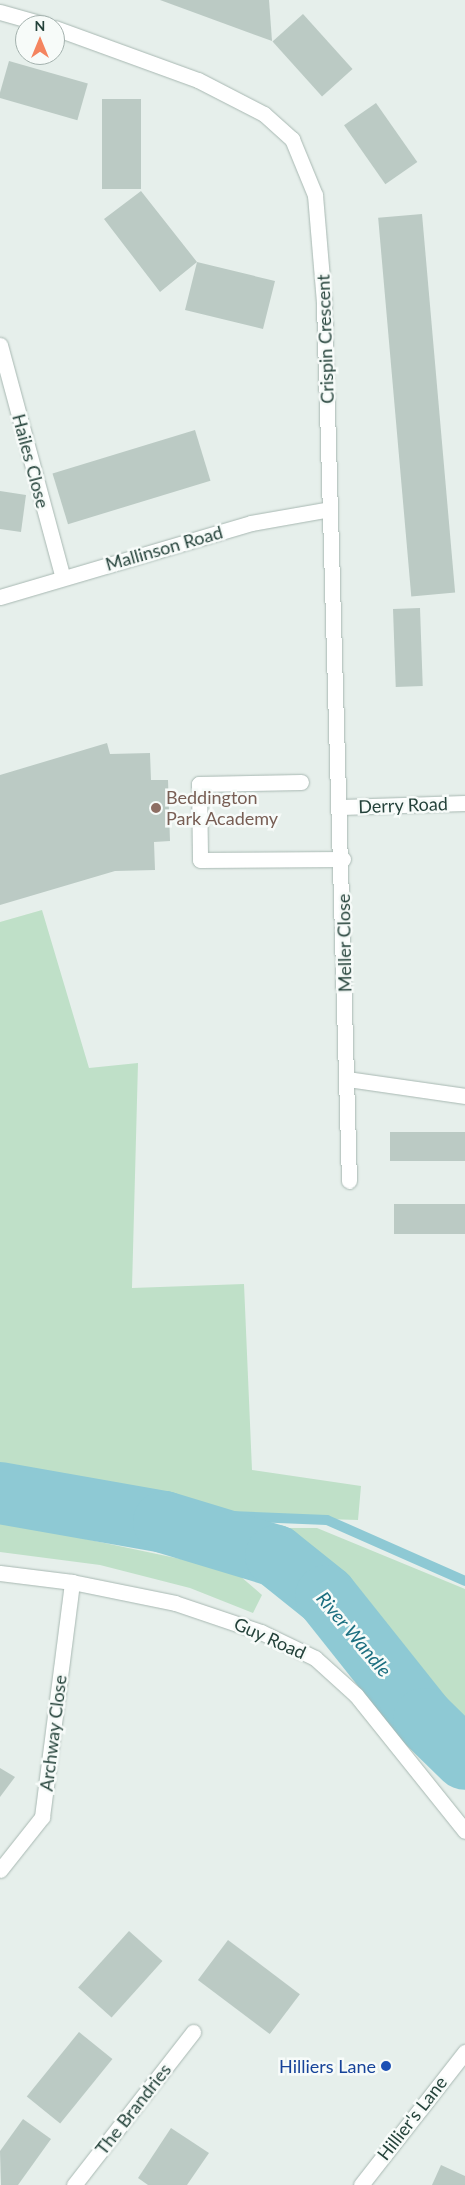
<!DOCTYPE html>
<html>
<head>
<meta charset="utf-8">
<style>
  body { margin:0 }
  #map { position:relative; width:465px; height:2185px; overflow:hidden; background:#e6efeb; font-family:Lato,sans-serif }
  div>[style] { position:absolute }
  .green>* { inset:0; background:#bfe0c8 }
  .stream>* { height:10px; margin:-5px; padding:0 5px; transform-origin:5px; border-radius:5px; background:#8ec9d4 }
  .river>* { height:62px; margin:-31px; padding:0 31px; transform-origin:31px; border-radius:31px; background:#8ec9d4 }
  .building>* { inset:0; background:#bbcac4; transform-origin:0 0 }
  .roads { filter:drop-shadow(0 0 1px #a8b8b2) drop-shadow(0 0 1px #a8b8b2) }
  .lane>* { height:15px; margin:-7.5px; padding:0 7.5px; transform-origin:7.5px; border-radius:7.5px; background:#fff }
  .street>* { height:15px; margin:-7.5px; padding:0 7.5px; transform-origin:7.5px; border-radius:7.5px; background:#fff }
  .secondary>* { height:15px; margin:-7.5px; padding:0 7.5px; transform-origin:7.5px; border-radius:7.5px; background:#fff }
  .dots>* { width:14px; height:14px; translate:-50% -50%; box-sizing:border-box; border:2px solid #f7fbf9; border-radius:50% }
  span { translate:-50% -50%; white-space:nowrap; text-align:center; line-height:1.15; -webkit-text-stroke:5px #f7fbf9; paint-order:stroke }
  .street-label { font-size:18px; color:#24423a }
  .education-label { font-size:18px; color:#785e54 }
  .left { translate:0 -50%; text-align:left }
  .transit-label { font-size:18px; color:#164399 }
  .right { translate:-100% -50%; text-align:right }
  .water-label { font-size:19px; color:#1c6f80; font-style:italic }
  .north { position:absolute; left:15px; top:15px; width:50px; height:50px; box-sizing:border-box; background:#f7fbf9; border:1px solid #a3b1ad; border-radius:50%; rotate:0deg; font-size:14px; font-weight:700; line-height:20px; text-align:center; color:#24423a }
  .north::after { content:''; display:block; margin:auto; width:18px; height:22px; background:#f4845f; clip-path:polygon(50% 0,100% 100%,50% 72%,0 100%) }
</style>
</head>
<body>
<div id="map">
  <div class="green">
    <i style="clip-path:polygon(42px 910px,89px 1068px,138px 1063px,132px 1288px,244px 1284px,252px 1470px,361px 1486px,358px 1520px,231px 1516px,164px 1522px,0 1493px,0 922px)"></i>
    <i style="clip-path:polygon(0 1521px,233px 1570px,262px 1595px,253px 1613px,190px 1588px,100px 1565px,0 1552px)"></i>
    <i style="clip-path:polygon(242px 1528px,317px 1528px,465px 1589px,465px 1736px,408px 1681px,308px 1552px)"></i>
  </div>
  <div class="stream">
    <i style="left:164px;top:1522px;width:67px;rotate:-5.1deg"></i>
    <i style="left:231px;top:1516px;width:96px;rotate:2.4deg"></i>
    <i style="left:327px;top:1520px;width:151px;rotate:23.8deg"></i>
  </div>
  <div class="river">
    <i style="left:0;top:1493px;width:167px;rotate:10deg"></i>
    <i style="left:164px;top:1522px;width:117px;rotate:16.9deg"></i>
    <i style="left:276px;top:1556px;width:64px;rotate:38.7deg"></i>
    <i style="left:326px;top:1596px;width:157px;rotate:51.5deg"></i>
    <i style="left:424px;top:1719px;width:57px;rotate:44.3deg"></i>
  </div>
  <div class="building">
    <i style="clip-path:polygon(160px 0,269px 0,272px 41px)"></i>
    <i style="left:303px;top:14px;width:74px;height:41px;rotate:48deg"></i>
    <i style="left:9px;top:61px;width:82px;height:38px;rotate:16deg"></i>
    <i style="left:102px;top:99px;width:39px;height:90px"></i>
    <i style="left:376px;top:103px;width:72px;height:39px;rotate:55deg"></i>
    <i style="clip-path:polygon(141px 191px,197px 262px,275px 281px,263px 329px,185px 310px,197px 262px,160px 292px,104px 219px)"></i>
    <i style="left:422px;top:214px;width:380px;height:44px;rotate:85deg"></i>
    <i style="left:195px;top:430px;width:53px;height:149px;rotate:73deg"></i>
    <i style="clip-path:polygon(0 491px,26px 495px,21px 532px,0 529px)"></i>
    <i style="left:420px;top:608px;width:78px;height:27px;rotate:88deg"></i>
    <i style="clip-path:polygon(107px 743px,110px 754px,150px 753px,151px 780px,168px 780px,170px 841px,154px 842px,155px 870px,115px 871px,0 905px,0 775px)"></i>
    <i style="left:465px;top:1132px;width:29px;height:75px;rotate:90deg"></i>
    <i style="left:465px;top:1204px;width:30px;height:71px;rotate:90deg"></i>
    <i style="clip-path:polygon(0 1768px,15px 1777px,0 1797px)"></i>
    <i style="left:129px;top:1931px;width:45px;height:76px;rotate:42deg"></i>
    <i style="left:228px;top:1940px;width:90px;height:50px;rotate:37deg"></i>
    <i style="left:79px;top:2032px;width:43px;height:83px;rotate:39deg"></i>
    <i style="clip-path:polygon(23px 2119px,51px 2139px,18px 2185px,1px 2185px,0 2151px)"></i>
    <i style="clip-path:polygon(171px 2128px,209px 2153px,187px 2185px,148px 2185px,138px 2178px)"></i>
    <i style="clip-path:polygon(441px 2165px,465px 2176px,465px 2185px,432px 2185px)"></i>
  </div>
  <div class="roads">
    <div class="lane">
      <i style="left:301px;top:782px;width:102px;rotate:178.9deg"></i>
      <i style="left:199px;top:784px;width:76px;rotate:89.2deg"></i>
      <i style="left:200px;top:860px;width:143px;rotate:-0.4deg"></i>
    </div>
    <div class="street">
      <i style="left:0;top:12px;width:48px;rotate:15.8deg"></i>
      <i style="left:55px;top:28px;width:152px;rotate:20deg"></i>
      <i style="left:198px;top:80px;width:74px;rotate:27.3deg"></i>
      <i style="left:264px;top:114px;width:38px;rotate:42deg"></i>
      <i style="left:292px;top:139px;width:61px;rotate:67.7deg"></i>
      <i style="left:315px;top:195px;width:108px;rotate:85.2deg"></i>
      <i style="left:324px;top:303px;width:878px;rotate:88.37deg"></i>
      <i style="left:0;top:345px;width:241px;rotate:74.9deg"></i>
      <i style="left:0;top:597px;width:262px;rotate:-16.4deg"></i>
      <i style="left:251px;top:523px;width:80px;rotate:-10deg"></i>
      <i style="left:341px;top:807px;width:124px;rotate:-1.8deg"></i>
      <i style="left:347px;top:1079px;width:119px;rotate:8.2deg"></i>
      <i style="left:0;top:1573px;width:73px;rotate:7.1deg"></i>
      <i style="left:72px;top:1582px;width:105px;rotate:11.5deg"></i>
      <i style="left:175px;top:1603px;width:91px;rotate:18.6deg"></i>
      <i style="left:261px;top:1632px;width:60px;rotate:25.7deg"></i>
      <i style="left:315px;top:1658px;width:55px;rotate:42.1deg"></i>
      <i style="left:356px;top:1695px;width:174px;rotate:51.3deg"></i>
      <i style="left:0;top:1870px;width:68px;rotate:-51.6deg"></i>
      <i style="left:42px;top:1817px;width:237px;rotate:-82.7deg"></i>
      <i style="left:74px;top:2185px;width:194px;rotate:-52.1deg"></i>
    </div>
    <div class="secondary">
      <i style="left:361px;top:2185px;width:169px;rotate:-52deg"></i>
    </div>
  </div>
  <div class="dots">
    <i style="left:156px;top:808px;background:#8d6e63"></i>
    <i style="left:386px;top:2066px;background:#1a4fb4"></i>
  </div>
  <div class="street-label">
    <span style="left:325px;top:339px;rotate:-92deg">Crispin Crescent</span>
    <span style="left:31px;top:461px;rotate:75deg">Hailes Close</span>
    <span style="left:164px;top:548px;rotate:-16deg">Mallinson Road</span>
    <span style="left:403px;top:805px;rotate:-2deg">Derry Road</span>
    <span style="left:344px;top:943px;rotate:-91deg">Meller Close</span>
    <span style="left:270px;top:1638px;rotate:24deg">Guy Road</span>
    <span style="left:53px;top:1733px;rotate:-83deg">Archway Close</span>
    <span style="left:133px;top:2109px;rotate:-52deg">The Brandries</span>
    <span style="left:412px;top:2118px;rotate:-52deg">Hillier's Lane</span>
  </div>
  <div class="education-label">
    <span class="left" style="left:166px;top:808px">Beddington<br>Park Academy</span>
  </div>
  <div class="transit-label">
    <span class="right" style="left:376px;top:2066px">Hilliers Lane</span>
  </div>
  <div class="water-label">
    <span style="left:354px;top:1634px;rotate:50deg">River Wandle</span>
  </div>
  <div class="north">N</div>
</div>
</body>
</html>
